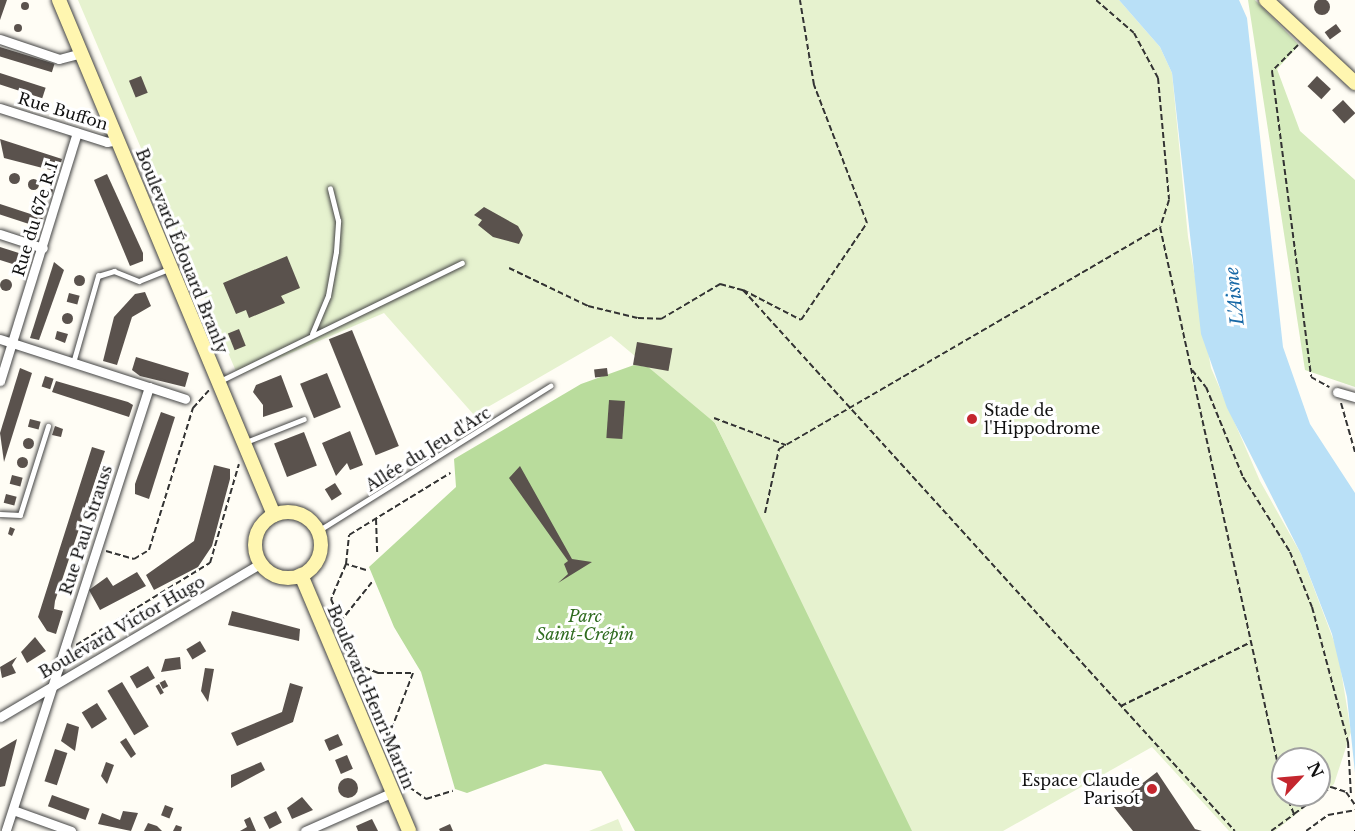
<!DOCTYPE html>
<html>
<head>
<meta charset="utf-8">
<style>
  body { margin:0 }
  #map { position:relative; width:1355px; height:831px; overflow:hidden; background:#fffdf5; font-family:"Libre Baskerville",serif }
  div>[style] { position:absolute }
  .green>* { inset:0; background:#d5ebbd }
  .forest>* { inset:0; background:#b9dc9c }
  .pitch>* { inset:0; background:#e6f2cf }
  .water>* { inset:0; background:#b9e0f7 }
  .building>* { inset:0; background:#5a524d; transform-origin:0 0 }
  .round { border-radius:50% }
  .path>* { height:2px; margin-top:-1px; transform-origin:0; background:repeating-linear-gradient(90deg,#333 0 6px,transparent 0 9px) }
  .roads { filter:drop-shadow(0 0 2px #444) drop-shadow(0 0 2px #444) }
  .lane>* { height:4.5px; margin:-2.25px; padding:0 2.25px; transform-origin:2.25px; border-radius:2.25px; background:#fff }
  .street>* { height:9px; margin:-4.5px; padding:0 4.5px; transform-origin:4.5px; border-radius:4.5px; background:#fff }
  .secondary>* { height:14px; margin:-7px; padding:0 7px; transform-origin:7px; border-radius:7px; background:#fff6b0 }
  .secondary>.ring { margin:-7px; padding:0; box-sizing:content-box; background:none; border:14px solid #fff6b0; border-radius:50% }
  .dots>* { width:16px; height:16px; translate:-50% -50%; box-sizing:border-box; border:3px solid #fff; border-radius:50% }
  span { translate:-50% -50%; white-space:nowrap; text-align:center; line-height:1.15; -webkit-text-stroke:6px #fff; paint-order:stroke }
  .street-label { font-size:16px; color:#111 }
  .poi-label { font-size:16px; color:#111 }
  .left { translate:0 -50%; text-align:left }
  .right { translate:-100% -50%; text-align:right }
  .park-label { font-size:16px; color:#2f6b1f; font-style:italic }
  .water-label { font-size:18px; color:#1768a6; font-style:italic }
  .north { position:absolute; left:1271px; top:747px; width:60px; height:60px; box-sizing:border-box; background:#fff; border:2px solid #a0a0a0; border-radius:50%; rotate:64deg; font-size:16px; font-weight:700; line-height:24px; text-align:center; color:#111 }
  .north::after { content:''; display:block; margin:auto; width:21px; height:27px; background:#c4262e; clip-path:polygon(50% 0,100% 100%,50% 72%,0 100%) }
</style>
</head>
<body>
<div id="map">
  <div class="green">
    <i style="clip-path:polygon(1248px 0,1255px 0,1299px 45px,1277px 69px,1300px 131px,1355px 180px,1355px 387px,1305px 370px)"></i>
  </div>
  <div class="forest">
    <i style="clip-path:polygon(634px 365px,669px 370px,715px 423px,920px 831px,635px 831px,601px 771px,545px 764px,467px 793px,455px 789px,421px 672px,394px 627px,369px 567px,456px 487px,454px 459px,581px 384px)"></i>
  </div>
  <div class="pitch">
    <i style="clip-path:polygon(evenodd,78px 0,1119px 0,1160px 47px,1172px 73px,1188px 237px,1211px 368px,1260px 481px,1301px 554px,1338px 652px,1351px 732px,1334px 784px,1275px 831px,1229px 831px,1152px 747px,1003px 831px,912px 831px,715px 423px,611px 336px,474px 415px,384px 313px,238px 376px,78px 0,1283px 759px,1319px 759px,1319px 795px,1283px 795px,1283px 759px)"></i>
    <i style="clip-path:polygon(618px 819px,623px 831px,589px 831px)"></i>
  </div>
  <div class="water">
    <i style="clip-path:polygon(1119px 0,1239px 0,1247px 18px,1283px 347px,1310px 424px,1355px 493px,1355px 773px,1347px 697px,1332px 634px,1301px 554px,1227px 408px,1201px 334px,1172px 73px,1160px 47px)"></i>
  </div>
  <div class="building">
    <i class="round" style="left:1314px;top:-1px;width:16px;height:16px"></i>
    <i style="clip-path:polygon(0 0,7px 0,0 20px)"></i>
    <i class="round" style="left:21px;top:2px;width:8px;height:8px"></i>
    <i style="left:1336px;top:24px;width:9px;height:14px;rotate:54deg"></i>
    <i class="round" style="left:14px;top:24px;width:8px;height:8px"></i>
    <i style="left:0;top:47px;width:57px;height:9px;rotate:17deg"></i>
    <i style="left:0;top:73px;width:48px;height:11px;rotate:18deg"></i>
    <i style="left:141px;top:76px;width:18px;height:13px;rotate:68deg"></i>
    <i style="left:1317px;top:76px;width:19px;height:14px;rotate:43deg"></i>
    <i style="left:1343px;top:100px;width:18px;height:15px;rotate:47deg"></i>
    <i style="clip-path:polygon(0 139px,62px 159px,58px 172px,4px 158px)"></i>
    <i class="round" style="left:8.5px;top:172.5px;width:11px;height:11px"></i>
    <i style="clip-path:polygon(107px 174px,143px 253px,143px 261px,130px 266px,94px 180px)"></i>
    <i class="round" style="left:27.5px;top:178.5px;width:11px;height:11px"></i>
    <i style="left:49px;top:184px;width:5px;height:10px;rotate:11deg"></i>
    <i style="left:0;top:204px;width:45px;height:10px;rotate:18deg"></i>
    <i style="clip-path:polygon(484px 207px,518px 226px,523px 235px,519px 244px,493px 237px,478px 225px,482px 220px,474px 215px)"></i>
    <i style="clip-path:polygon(0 247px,22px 254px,19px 266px,0 260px)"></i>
    <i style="clip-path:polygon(287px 256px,300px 288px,281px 296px,285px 303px,249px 318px,246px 310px,236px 314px,223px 283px)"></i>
    <i style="clip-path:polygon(54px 262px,64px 270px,39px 340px,30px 338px)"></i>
    <i class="round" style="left:73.5px;top:274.5px;width:11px;height:11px"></i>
    <i class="round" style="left:0;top:279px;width:12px;height:12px"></i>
    <i style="clip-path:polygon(145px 292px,151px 306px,132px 317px,117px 365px,103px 361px,114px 317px,135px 294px)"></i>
    <i style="left:69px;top:293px;width:11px;height:9px;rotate:15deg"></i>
    <i class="round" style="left:61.5px;top:312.5px;width:11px;height:11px"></i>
    <i style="left:239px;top:329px;width:18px;height:12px;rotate:68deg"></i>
    <i style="left:352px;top:330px;width:125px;height:25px;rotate:68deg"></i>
    <i style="clip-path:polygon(57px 331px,68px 334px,65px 343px,55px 339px)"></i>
    <i style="left:637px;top:342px;width:36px;height:23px;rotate:10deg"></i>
    <i style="clip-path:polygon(136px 357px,189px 373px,185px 387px,140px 376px,132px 370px)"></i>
    <i style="clip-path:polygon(20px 368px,32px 373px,4px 462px,0 433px)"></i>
    <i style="left:607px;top:368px;width:8px;height:13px;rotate:83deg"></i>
    <i style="left:327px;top:373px;width:37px;height:29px;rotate:68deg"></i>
    <i style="clip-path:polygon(281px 375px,293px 407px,263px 417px,263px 405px,253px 392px,256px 385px)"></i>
    <i style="left:45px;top:376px;width:9px;height:11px;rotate:18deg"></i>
    <i style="clip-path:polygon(56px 381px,128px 402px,133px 405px,129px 417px,52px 392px)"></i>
    <i style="left:609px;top:400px;width:16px;height:38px;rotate:4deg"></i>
    <i style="clip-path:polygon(161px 412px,175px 417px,149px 499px,135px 494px,135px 484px)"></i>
    <i style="left:30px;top:419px;width:11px;height:8px;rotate:15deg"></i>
    <i style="clip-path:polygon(55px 426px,63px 429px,61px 437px,52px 435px)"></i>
    <i style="clip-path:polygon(350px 431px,363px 465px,350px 470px,347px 463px,336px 476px,322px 443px)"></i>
    <i style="left:304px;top:432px;width:36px;height:32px;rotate:69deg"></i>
    <i class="round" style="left:22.5px;top:437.5px;width:11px;height:11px"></i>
    <i style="clip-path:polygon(92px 447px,105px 451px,55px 601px,54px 609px,63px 611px,56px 634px,47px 631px,38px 617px)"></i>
    <i class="round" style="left:16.5px;top:456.5px;width:11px;height:11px"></i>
    <i style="clip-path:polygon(214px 465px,230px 469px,230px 479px,212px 546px,198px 567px,154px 590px,146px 575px,194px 541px)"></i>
    <i style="clip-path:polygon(520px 466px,572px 559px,592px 562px,558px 583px,568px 574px,564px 564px,568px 561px,509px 478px)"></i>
    <i style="left:12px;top:475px;width:11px;height:9px;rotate:15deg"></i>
    <i style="left:335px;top:483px;width:13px;height:12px;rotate:58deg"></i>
    <i style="left:6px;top:494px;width:11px;height:9px;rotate:15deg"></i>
    <i style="clip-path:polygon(10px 527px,15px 529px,12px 536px,8px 534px)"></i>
    <i style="clip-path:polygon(137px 572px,146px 586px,100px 610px,89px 590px,107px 577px,113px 586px)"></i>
    <i style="clip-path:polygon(232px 611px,300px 629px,299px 641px,228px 625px)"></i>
    <i style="clip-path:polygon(35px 637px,46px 651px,27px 663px,21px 652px)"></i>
    <i style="left:200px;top:641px;width:12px;height:16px;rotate:59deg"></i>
    <i style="clip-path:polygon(17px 657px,12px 665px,16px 673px,2px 678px,0 667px)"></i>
    <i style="clip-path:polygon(180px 657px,181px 669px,161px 672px,165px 659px)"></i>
    <i style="left:148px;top:666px;width:14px;height:21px;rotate:60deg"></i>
    <i style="clip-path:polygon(205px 668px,214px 669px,208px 702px,201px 691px)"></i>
    <i style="left:165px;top:680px;width:7px;height:6px;rotate:63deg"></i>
    <i style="left:122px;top:682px;width:52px;height:17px;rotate:59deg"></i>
    <i style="clip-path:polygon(290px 683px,303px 687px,293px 722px,237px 746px,231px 733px,282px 712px)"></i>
    <i style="left:159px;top:684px;width:10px;height:4px;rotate:61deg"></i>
    <i style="left:97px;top:703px;width:19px;height:18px;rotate:58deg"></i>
    <i style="clip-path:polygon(67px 723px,79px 727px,75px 751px,61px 741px)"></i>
    <i style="left:338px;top:734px;width:12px;height:15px;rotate:66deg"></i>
    <i style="clip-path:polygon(126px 738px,136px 754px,131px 758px,120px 742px)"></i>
    <i style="clip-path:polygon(17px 739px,5px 786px,0 787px,0 749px)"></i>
    <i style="left:55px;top:749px;width:13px;height:34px;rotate:18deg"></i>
    <i style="left:347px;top:755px;width:15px;height:13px;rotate:67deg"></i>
    <i style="clip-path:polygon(106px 762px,114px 765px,107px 784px,101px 776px)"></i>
    <i style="clip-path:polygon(261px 762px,265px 770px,231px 788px,231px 775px)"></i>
    <i style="clip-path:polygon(1157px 772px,1195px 829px,1202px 831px,1133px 831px,1113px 806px)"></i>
    <i class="round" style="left:338px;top:778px;width:20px;height:20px"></i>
    <i style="left:52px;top:795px;width:40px;height:12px;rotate:20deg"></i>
    <i style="clip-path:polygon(302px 797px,313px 810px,292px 819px,287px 808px)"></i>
    <i style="left:165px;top:805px;width:9px;height:11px;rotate:21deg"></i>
    <i style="clip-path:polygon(123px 811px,138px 813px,131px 831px,98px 824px,102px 813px,120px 820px)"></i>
    <i style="left:276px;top:811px;width:13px;height:14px;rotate:63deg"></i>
    <i style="clip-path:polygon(250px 817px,256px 831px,240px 831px,247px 827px,244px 820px)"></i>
    <i style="clip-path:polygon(372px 819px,378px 831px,358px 831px,356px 826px)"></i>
    <i style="clip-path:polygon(148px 823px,157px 826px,162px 831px,144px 831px)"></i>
    <i style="clip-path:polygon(450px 824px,453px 831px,440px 831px,439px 829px)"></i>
    <i style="clip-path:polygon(176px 825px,182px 827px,181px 831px,173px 831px)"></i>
  </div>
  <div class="path">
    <i style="left:1096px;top:0;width:50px;rotate:41deg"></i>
    <i style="left:1134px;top:33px;width:51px;rotate:61.9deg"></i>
    <i style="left:1158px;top:78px;width:122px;rotate:84.8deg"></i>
    <i style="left:1169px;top:200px;width:28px;rotate:108deg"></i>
    <i style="left:1298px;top:45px;width:37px;rotate:135deg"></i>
    <i style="left:1272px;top:71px;width:308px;rotate:82.7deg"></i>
    <i style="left:1311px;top:377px;width:21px;rotate:29deg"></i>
    <i style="left:509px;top:268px;width:88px;rotate:25.7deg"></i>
    <i style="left:588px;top:306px;width:51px;rotate:13.5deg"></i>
    <i style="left:638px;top:318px;width:23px;rotate:2deg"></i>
    <i style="left:661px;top:319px;width:69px;rotate:-30.7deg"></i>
    <i style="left:720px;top:284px;width:24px;rotate:15deg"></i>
    <i style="left:743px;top:290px;width:731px;rotate:47.72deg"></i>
    <i style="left:743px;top:290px;width:65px;rotate:27.3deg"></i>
    <i style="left:801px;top:320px;width:117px;rotate:-55.8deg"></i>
    <i style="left:867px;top:223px;width:148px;rotate:-111deg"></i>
    <i style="left:814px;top:85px;width:86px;rotate:-99.4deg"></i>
    <i style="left:1192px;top:370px;width:22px;rotate:51deg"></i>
    <i style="left:1206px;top:387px;width:97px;rotate:67.7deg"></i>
    <i style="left:1243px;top:477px;width:89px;rotate:57.9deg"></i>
    <i style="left:1290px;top:552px;width:59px;rotate:68.2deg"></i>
    <i style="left:1312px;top:607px;width:140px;rotate:75.1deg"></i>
    <i style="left:1348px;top:742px;width:54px;rotate:86.8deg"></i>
    <i style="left:1341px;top:403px;width:51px;rotate:74.1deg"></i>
    <i style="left:714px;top:418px;width:77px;rotate:20.6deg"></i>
    <i style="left:765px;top:513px;width:66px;rotate:-77.7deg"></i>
    <i style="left:779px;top:449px;width:441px;rotate:-30.2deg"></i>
    <i style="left:1160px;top:227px;width:574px;rotate:77.63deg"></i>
    <i style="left:376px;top:519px;width:34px;rotate:88deg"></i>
    <i style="left:106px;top:551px;width:29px;rotate:16deg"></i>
    <i style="left:134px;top:559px;width:17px;rotate:-31deg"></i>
    <i style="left:149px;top:550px;width:149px;rotate:-72.8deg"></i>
    <i style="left:193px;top:408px;width:25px;rotate:-48deg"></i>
    <i style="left:346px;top:564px;width:38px;rotate:113deg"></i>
    <i style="left:331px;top:599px;width:204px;rotate:67.5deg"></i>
    <i style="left:409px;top:787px;width:21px;rotate:35deg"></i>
    <i style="left:426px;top:799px;width:28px;rotate:-17deg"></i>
    <i style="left:366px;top:570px;width:21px;rotate:-163deg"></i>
    <i style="left:346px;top:564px;width:29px;rotate:-84deg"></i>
    <i style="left:349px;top:535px;width:119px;rotate:-31.5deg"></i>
    <i style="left:340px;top:622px;width:51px;rotate:-51.3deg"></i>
    <i style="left:76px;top:645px;width:157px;rotate:-31.5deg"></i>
    <i style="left:210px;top:563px;width:103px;rotate:-73.7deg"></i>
    <i style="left:356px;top:664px;width:24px;rotate:22deg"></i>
    <i style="left:378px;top:673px;width:35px"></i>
    <i style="left:413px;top:673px;width:70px;rotate:111deg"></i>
    <i style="left:1121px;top:706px;width:145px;rotate:-26.2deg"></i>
    <i style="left:1294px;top:814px;width:46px;rotate:-36.1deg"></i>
    <i style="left:1331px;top:787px;width:16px;rotate:18deg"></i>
    <i style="left:1346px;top:792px;width:16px;rotate:55deg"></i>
    <i style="left:1271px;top:831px;width:29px;rotate:-36deg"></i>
    <i style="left:1294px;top:814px;width:21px;rotate:-113deg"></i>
    <i style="left:1306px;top:831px;width:27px;rotate:-36deg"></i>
    <i style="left:1328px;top:815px;width:27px;rotate:-10deg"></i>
    <i style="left:1355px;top:831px;width:1px;rotate:-90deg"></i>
  </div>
  <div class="roads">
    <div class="lane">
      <i style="left:312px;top:334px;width:41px;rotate:-67.2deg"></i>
      <i style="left:328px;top:296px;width:45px;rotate:-79.7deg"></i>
      <i style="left:336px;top:252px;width:31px;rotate:-86deg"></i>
      <i style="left:338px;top:221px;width:33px;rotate:-104deg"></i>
      <i style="left:73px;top:363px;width:91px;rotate:-74deg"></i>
      <i style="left:98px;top:276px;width:17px;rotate:-17deg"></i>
      <i style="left:114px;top:271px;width:27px;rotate:22deg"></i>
      <i style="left:139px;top:281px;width:31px;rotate:-22deg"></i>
      <i style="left:220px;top:381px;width:269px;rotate:-26deg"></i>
      <i style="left:246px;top:442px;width:62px;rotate:-21.6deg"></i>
      <i style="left:0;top:514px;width:20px;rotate:3deg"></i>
      <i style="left:20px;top:515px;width:93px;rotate:-72.5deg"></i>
      <i style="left:318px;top:531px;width:274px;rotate:-32deg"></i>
    </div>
    <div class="street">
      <i style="left:0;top:39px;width:62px;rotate:18.7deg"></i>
      <i style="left:59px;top:59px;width:23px;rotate:-15deg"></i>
      <i style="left:0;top:108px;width:112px;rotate:17.6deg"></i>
      <i style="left:107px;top:142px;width:11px;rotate:-10deg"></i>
      <i style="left:0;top:234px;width:45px;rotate:18deg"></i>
      <i style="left:0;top:339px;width:157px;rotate:17.9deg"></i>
      <i style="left:149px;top:387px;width:466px;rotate:107.9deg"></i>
      <i style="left:0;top:381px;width:260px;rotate:-72.8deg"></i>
      <i style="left:149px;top:387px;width:38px;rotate:18deg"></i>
      <i style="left:1337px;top:392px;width:19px;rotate:16deg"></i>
      <i style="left:0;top:717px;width:302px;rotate:-30.5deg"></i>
      <i style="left:13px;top:810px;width:62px;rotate:19.9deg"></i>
      <i style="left:305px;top:831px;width:96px;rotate:-23.9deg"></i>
    </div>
    <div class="secondary">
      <i style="left:59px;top:0;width:558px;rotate:67.34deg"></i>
      <i style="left:1266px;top:0;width:122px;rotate:43deg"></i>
      <i class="ring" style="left:255px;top:512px;width:52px;height:52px"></i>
      <i style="left:301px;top:575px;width:278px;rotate:67.1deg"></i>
    </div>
  </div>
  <div class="dots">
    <i style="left:972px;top:419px;background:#c4262e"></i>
    <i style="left:1152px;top:789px;background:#c4262e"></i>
  </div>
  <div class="street-label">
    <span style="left:63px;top:111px;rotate:17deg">Rue Buffon</span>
    <span style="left:35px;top:219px;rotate:-73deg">Rue du 67e R.I</span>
    <span style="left:182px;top:251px;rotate:68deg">Boulevard Édouard Branly</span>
    <span style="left:428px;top:449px;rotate:-32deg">Allée du Jeu d'Arc</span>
    <span style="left:86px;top:530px;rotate:-72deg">Rue Paul Strauss</span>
    <span style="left:122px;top:627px;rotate:-30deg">Boulevard Victor Hugo</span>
    <span style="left:371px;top:697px;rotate:67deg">Boulevard Henri Martin</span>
  </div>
  <div class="poi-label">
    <span class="left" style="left:984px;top:419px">Stade de<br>l'Hippodrome</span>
    <span class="right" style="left:1140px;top:789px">Espace Claude<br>Parisot</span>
  </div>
  <div class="park-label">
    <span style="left:585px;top:625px">Parc<br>Saint-Crépin</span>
  </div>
  <div class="water-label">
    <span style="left:1235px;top:296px;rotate:-96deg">L'Aisne</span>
  </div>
  <div class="north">N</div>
</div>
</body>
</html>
